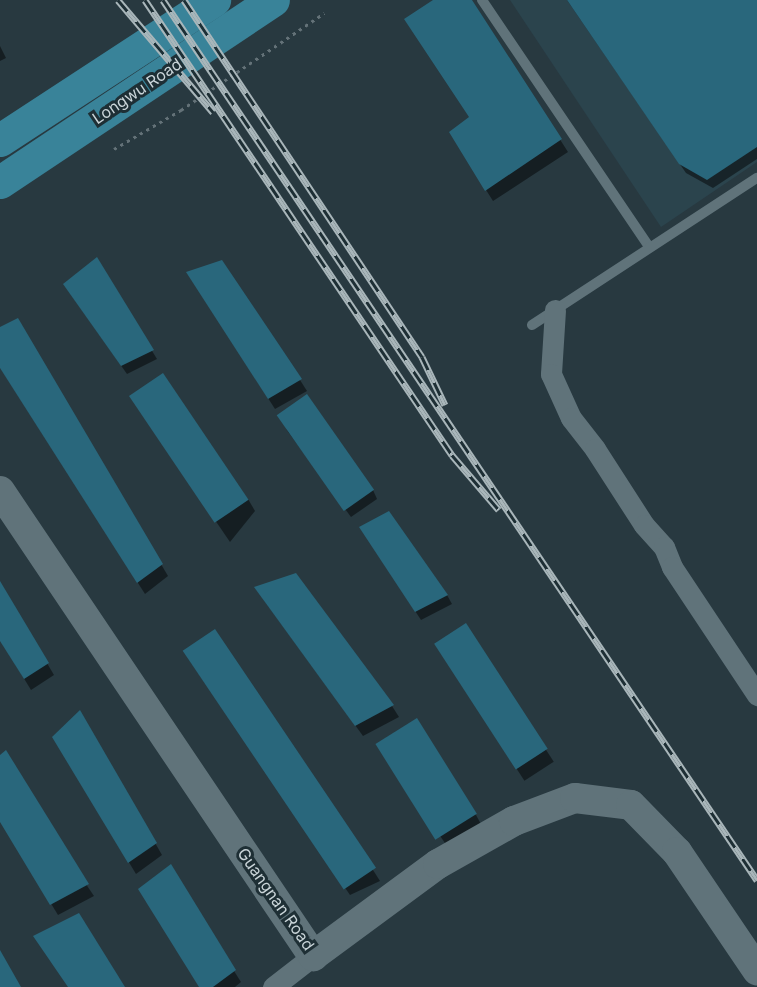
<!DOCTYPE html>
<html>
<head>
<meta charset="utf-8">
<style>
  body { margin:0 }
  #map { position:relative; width:757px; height:987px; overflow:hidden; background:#283940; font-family:Inter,sans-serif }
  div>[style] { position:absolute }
  .built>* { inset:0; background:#2b444d }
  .shadow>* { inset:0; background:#0007; transform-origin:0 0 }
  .building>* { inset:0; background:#29677c; transform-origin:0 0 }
  .path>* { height:3px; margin-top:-1.5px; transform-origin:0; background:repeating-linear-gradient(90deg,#647278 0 3px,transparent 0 7.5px) }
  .lane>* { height:10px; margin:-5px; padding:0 5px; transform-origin:5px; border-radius:5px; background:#60737a }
  .street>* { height:21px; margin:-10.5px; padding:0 10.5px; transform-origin:10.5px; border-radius:10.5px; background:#60737a }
  .secondary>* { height:30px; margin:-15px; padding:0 15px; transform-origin:15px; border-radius:15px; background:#60737a }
  .primary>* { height:33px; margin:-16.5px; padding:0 16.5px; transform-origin:16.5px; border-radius:16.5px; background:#398399 }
  .rail>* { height:7px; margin-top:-3.5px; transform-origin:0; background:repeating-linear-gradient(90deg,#1e2f35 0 14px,#a9b6ba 0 28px); box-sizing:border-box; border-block:2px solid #a9b6ba }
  span { translate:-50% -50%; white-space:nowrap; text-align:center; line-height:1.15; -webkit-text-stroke:6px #1e2f35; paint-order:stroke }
  .street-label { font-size:16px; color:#cad5d9 }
</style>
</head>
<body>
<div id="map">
  <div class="built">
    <i style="clip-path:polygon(510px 0,757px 0,757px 162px,661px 227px)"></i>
  </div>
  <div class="shadow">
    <i style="clip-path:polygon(436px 0,471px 0,568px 152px,493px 201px,457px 144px,470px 118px)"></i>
    <i style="clip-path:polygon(567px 0,757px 0,757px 159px,713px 188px,686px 173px)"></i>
    <i style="clip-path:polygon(0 46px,6px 58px,0 61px)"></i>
    <i style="clip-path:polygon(96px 259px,157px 359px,127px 374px,70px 293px)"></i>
    <i style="clip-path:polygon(195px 284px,300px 380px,307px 391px,275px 409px)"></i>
    <i style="clip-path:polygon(17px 320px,168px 576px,145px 594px,0 367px,0 329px)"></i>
    <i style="clip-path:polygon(139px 409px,248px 499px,255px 511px,230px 542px)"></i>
    <i style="clip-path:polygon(286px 429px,373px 490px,377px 499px,351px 517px)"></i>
    <i style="clip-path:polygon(366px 536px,447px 595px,452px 604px,421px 620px)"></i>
    <i style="clip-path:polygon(0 584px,54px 675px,31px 690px,0 639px)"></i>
    <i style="clip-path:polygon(263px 599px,392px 706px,399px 717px,363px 736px)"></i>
    <i style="left:465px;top:625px;width:163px;height:35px;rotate:57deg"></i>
    <i style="clip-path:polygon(188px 658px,373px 870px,380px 881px,350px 895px)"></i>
    <i style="clip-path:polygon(80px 712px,162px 855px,136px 874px,54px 738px)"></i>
    <i style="clip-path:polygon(383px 753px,476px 815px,482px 826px,447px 846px)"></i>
    <i style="clip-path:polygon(0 757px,94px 896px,58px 915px,0 820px)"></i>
    <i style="clip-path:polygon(234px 971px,241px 982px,235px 987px,200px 987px)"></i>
  </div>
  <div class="building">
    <i style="clip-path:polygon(433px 0,472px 0,562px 139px,485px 191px,449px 132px,469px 117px,404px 19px)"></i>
    <i style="clip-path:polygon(567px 0,757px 0,757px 147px,707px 180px,679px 164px)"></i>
    <i style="clip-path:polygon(97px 257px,154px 350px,121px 366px,63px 284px)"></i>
    <i style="clip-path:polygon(222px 260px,302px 379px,268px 399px,186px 272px)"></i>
    <i style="clip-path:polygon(18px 318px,163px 564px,137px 583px,0 368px,0 327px)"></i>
    <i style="left:163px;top:373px;width:153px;height:41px;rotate:56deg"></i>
    <i style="left:307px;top:394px;width:117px;height:37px;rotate:55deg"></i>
    <i style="clip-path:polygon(389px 511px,448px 595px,415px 612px,359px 527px)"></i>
    <i style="clip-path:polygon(296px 573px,394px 705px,355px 726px,254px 587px)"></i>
    <i style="clip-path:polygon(0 581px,49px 663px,24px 679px,0 641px)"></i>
    <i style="left:466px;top:623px;width:150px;height:38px;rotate:57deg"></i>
    <i style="left:215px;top:629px;width:288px;height:39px;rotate:56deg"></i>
    <i style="clip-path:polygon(80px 710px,157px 843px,128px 863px,52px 737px)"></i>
    <i style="left:417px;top:718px;width:113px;height:49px;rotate:58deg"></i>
    <i style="clip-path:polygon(6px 750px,89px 884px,50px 905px,0 822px,0 755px)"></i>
    <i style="clip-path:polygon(171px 864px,236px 970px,213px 987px,199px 987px,138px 889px)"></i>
    <i style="clip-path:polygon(79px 913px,125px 987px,68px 987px,33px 936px)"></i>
    <i style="clip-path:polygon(0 950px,21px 987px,0 987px)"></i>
  </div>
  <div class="path">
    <i style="left:114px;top:149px;width:78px;rotate:-30.2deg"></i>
    <i style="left:181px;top:110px;width:173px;rotate:-34.1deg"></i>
  </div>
  <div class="lane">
    <i style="left:482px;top:0;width:298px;rotate:55.9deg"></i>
    <i style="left:532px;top:325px;width:269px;rotate:-33.2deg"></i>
  </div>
  <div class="street">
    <i style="left:555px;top:310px;width:64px;rotate:93.6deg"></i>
    <i style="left:551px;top:374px;width:48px;rotate:65.6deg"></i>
    <i style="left:571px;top:418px;width:39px;rotate:52deg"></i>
    <i style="left:595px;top:449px;width:90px;rotate:57.2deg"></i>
    <i style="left:644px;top:525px;width:30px;rotate:48deg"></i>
    <i style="left:664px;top:547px;width:22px;rotate:68deg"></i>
    <i style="left:672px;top:567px;width:154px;rotate:56.4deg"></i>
    <i style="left:273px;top:987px;width:51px;rotate:-37.8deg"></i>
  </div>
  <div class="secondary">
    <i style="left:0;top:491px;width:561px;rotate:56.05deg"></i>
    <i style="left:313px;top:956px;width:155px;rotate:-36.4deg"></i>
    <i style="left:438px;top:864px;width:87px;rotate:-29.5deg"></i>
    <i style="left:514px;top:821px;width:65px;rotate:-20.7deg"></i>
    <i style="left:575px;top:798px;width:56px;rotate:7.1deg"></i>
    <i style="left:631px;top:805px;width:66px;rotate:45.6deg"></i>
    <i style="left:677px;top:852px;width:143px;rotate:55.9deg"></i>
  </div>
  <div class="primary">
    <i style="left:0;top:140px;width:256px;rotate:-33.2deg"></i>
    <i style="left:0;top:182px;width:328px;rotate:-33.7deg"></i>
  </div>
  <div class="rail">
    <i style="left:118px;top:0;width:147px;rotate:49.7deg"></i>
    <i style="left:145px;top:0;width:549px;rotate:55.99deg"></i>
    <i style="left:452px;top:455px;width:72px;rotate:49.5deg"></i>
    <i style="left:163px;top:0;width:1062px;rotate:55.98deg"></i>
    <i style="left:184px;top:0;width:429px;rotate:56.3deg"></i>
    <i style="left:422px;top:357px;width:53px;rotate:64.4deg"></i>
  </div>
  <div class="street-label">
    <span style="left:137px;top:91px;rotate:-34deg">Longwu Road</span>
    <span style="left:276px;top:899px;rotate:55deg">Guangnan Road</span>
  </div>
</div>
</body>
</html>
